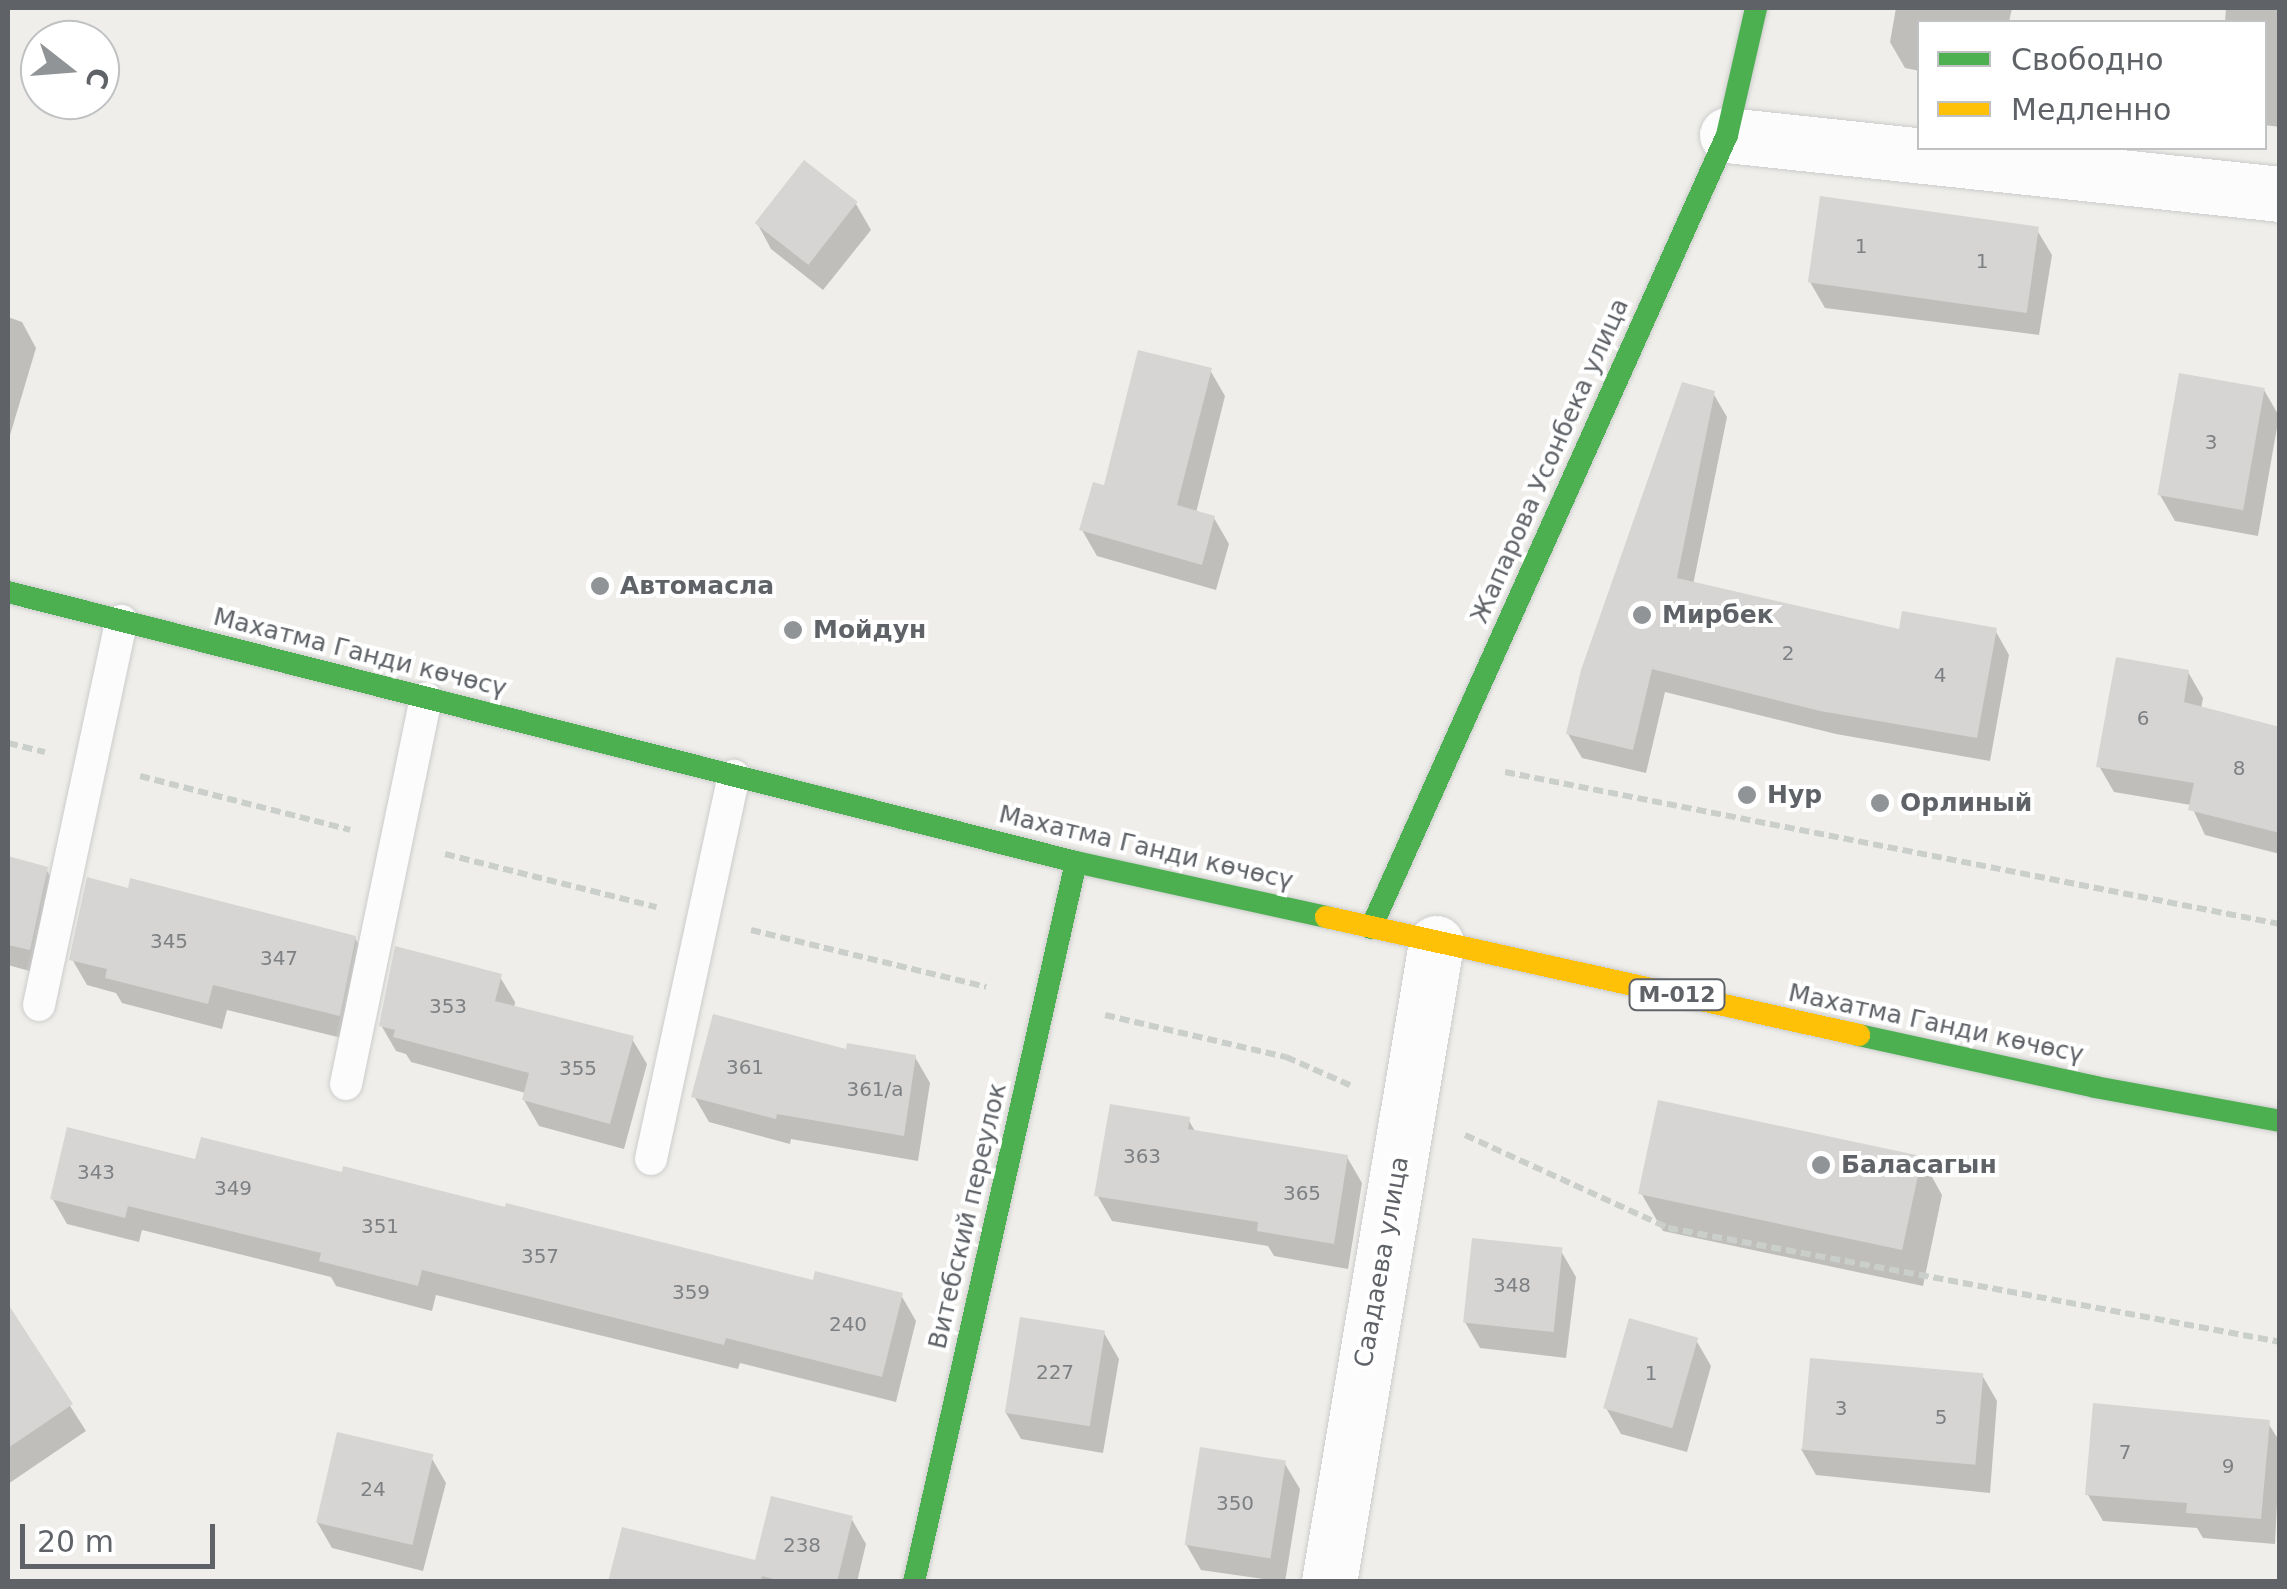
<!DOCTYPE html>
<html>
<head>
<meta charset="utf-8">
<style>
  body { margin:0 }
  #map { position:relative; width:2287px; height:1589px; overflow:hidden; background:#efeeea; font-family:"DejaVu Sans",sans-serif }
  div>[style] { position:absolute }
  .shadow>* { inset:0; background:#0003 }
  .building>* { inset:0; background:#d6d5d3; transform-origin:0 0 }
  .path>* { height:6px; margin-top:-3px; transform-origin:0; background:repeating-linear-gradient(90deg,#cacfcc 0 10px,transparent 0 15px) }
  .roads { filter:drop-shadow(0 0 2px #cbcccc) drop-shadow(0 0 2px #cbcccc) }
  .lane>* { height:32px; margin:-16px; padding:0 16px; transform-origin:16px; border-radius:16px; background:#fdfcfc }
  .street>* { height:55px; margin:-27.5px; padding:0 27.5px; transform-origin:27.5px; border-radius:27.5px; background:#fdfcfc }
  .fast>* { height:22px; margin:-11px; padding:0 11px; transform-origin:11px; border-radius:11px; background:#4caf50 }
  .slow>* { height:22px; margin:-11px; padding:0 11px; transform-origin:11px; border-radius:11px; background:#ffc107 }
  .dots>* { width:28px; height:28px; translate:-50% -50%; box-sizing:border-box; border:5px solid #fff; border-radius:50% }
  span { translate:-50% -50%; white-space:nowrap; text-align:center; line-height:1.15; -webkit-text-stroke:8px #fff; paint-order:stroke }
  .number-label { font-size:20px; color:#7e8184 }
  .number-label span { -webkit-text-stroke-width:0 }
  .shield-label span { padding:2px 8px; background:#fff; border:2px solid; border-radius:8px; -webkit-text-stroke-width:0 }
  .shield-label { font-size:22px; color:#5f6368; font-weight:700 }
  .street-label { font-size:25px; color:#5f6368 }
  .poi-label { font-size:25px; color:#5f6368; font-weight:700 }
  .left { translate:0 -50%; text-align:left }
  .frame { position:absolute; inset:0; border:10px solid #5f6368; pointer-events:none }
  .legend { position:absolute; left:1917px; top:20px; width:350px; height:130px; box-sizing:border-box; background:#fff; border:2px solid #bfc1c3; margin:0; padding:12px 18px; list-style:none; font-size:30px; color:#5f6368 }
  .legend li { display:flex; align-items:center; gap:20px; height:50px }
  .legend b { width:50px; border:2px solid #bfc1c3 }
  .north { position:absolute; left:20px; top:20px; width:100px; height:100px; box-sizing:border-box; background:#fff; border:2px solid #bfc1c3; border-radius:50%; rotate:107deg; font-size:28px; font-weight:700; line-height:40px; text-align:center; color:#5f6368 }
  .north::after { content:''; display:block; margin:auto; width:35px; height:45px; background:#919496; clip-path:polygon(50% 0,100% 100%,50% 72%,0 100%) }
  .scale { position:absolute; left:20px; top:1524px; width:195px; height:45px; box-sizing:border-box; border:5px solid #5f6368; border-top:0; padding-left:12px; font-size:30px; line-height:35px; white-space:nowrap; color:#5f6368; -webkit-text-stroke:8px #fff; paint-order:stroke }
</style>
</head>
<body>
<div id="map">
  <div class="shadow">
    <i style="clip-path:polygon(1896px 8px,2012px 8px,2009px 22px,1920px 22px,1920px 71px,1905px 68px,1890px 42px)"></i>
    <i style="clip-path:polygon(2226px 8px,2280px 8px,2280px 127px,2264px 125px,2264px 22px,2225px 22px)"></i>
    <i style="clip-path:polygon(856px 204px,871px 230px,823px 290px,771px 249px,757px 223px)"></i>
    <i style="clip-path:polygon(2037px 230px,2052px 255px,2039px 335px,1825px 308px,1810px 282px)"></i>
    <i style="clip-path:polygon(8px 317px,22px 322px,36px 348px,8px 442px)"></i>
    <i style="clip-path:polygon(1210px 370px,1225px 396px,1196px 513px,1214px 518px,1229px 544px,1216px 590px,1097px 556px,1082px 530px,1106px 488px)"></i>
    <i style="clip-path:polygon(2264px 390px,2279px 416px,2258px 536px,2175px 521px,2160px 495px)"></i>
    <i style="clip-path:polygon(1713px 393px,1727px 417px,1693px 585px,1901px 632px,1995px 630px,2009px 655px,1990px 761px,1836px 734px,1665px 692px,1646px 773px,1582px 758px,1568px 734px)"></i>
    <i style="clip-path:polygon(2188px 672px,2203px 698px,2201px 709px,2280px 729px,2280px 854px,2205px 835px,2191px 805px,2114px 792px,2099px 766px)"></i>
    <i style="clip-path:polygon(8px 858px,46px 869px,61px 895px,44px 975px,8px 965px)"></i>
    <i style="clip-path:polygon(355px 938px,370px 964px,354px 1041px,227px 1010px,222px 1029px,122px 1003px,116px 993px,87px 985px,72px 959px)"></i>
    <i style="clip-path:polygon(500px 977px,515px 1002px,514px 1008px,632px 1039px,647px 1064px,624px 1149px,539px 1126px,524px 1100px,526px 1093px,411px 1062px,406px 1054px,396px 1051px,381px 1025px)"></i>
    <i style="clip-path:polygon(848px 1052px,915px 1057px,930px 1083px,918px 1161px,791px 1139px,790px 1144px,709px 1122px,694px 1096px)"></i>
    <i style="clip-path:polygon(1188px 1119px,1196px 1133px,1347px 1157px,1362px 1183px,1348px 1269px,1274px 1256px,1268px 1246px,1112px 1221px,1097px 1195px)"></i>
    <i style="clip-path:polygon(1921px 1157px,1942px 1195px,1923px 1286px,1663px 1231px,1641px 1193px)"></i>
    <i style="clip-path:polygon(197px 1162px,814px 1283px,901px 1295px,916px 1321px,896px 1402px,740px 1363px,738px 1369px,436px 1295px,432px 1311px,336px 1286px,331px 1277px,142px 1230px,139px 1242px,67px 1224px,52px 1198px)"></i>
    <i style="clip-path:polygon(1561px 1251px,1576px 1277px,1566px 1358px,1480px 1348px,1465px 1322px)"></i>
    <i style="clip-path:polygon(1104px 1333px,1119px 1359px,1103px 1453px,1021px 1439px,1006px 1413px)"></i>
    <i style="clip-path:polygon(26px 1337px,86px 1431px,8px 1484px,8px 1349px)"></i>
    <i style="clip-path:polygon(1696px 1340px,1711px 1366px,1687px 1452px,1621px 1434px,1606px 1408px)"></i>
    <i style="clip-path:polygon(1982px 1375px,1997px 1401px,1990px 1493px,1816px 1475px,1801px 1449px)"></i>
    <i style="clip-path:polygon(2268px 1423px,2280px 1442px,2275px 1544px,2203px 1538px,2197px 1528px,2103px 1521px,2088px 1495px)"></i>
    <i style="clip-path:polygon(431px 1457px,446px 1483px,423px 1571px,332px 1548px,317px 1522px)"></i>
    <i style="clip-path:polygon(1285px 1464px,1300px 1489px,1285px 1582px,1201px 1570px,1186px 1544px)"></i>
    <i style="clip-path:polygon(851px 1518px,866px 1544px,857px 1582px,759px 1582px,755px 1573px)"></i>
  </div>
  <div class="building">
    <i style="left:804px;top:160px;width:68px;height:80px;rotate:38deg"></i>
    <i style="left:1820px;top:196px;width:221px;height:87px;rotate:8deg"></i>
    <i style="clip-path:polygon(1138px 350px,1212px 368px,1177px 505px,1215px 516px,1202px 565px,1079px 530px,1093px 482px,1104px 485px)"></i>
    <i style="left:2179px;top:373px;width:87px;height:124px;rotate:10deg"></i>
    <i style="clip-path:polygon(1682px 382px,1715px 391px,1677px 578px,1899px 629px,1902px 611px,1997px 628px,1977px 738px,1820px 711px,1652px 669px,1633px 750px,1566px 734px,1581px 670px)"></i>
    <i style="clip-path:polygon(2116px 657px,2189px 670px,2184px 702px,2280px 727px,2280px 833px,2188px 810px,2194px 783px,2096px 767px)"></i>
    <i style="clip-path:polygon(8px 856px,48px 867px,30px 950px,8px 945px)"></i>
    <i style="clip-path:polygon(87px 877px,128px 888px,130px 878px,356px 936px,340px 1016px,213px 985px,208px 1004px,105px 978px,107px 969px,69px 960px)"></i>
    <i style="clip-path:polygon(395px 946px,502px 974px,495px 1001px,634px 1036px,610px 1124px,522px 1100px,529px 1073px,393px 1037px,395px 1030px,379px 1026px)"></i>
    <i style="clip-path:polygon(713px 1014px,846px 1049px,847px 1043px,916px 1055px,904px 1136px,777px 1114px,776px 1119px,691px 1097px)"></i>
    <i style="left:1658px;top:1100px;width:270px;height:96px;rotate:12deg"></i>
    <i style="clip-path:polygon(1110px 1104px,1190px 1117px,1188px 1129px,1348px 1155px,1334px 1244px,1257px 1231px,1258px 1222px,1094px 1196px)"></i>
    <i style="clip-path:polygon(67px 1127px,195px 1159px,201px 1137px,342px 1172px,343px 1166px,505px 1207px,506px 1203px,813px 1280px,815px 1271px,903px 1293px,882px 1377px,726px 1338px,724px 1345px,422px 1270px,418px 1286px,319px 1261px,321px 1253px,128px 1206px,125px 1218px,50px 1199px)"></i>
    <i style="left:1472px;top:1238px;width:91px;height:85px;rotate:6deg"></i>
    <i style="clip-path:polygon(8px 1304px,73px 1404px,8px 1448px)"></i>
    <i style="left:1020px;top:1317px;width:86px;height:97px;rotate:9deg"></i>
    <i style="left:1629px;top:1318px;width:72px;height:94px;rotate:16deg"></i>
    <i style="left:1810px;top:1358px;width:174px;height:92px;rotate:5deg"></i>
    <i style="clip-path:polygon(2093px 1403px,2270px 1420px,2261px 1519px,2186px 1513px,2187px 1503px,2085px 1495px)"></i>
    <i style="left:337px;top:1432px;width:99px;height:93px;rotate:13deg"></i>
    <i style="left:1200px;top:1447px;width:87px;height:99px;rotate:9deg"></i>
    <i style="clip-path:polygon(771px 1496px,853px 1516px,837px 1582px,785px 1582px,762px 1576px,761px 1582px,608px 1582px,622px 1527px,755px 1560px)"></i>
  </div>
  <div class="path">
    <i style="left:8px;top:743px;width:38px;rotate:14deg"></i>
    <i style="left:1505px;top:772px;width:790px;rotate:11.1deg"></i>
    <i style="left:140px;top:776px;width:217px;rotate:14.4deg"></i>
    <i style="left:445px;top:854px;width:218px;rotate:14.1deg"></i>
    <i style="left:751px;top:930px;width:242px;rotate:13.6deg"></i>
    <i style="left:1105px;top:1015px;width:186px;rotate:13.1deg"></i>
    <i style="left:1286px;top:1057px;width:72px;rotate:23.7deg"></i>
    <i style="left:1465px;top:1135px;width:223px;rotate:24.6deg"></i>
    <i style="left:1668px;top:1228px;width:623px;rotate:10.55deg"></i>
  </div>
  <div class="roads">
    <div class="lane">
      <i style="left:39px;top:1005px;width:393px;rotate:-77.9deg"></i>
      <i style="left:346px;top:1084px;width:394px;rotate:-78.3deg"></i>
      <i style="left:651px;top:1159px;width:392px;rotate:-77.8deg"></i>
    </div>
    <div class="street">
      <i style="left:1727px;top:135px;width:556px;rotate:6.09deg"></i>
      <i style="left:1329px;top:1582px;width:648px;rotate:-80.49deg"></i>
    </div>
    <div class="fast">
      <i style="left:8px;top:592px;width:1102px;rotate:14.19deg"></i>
      <i style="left:1076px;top:862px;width:256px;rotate:12.4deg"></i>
      <i style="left:1371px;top:928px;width:869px;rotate:-65.82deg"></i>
      <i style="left:1727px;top:135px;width:130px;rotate:-77.1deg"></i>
      <i style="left:1859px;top:1035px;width:242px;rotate:12.4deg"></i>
      <i style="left:2095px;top:1087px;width:188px;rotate:10.4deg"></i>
      <i style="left:914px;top:1582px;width:738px;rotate:-77.32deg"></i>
    </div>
    <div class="slow">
      <i style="left:1326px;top:917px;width:546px;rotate:12.48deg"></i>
    </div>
  </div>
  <div class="dots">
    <i style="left:600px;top:586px;background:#919496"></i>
    <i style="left:1642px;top:615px;background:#919496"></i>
    <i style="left:793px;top:630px;background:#919496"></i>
    <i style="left:1747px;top:795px;background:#919496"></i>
    <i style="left:1880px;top:803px;background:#919496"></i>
    <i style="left:1821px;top:1165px;background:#919496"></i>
  </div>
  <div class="number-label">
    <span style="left:1861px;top:246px">1</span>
    <span style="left:1982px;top:261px">1</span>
    <span style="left:2211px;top:442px">3</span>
    <span style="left:1788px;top:653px">2</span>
    <span style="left:1940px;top:675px">4</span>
    <span style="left:2143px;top:718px">6</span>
    <span style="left:2239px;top:768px">8</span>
    <span style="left:169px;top:941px">345</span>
    <span style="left:279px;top:958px">347</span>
    <span style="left:448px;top:1006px">353</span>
    <span style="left:745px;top:1067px">361</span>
    <span style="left:578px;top:1068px">355</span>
    <span style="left:875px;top:1089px">361/а</span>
    <span style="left:1142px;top:1156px">363</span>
    <span style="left:96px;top:1172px">343</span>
    <span style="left:233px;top:1188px">349</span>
    <span style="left:1302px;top:1193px">365</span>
    <span style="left:380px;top:1226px">351</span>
    <span style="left:540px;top:1256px">357</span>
    <span style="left:1512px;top:1285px">348</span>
    <span style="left:691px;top:1292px">359</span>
    <span style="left:848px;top:1324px">240</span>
    <span style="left:1055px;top:1372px">227</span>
    <span style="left:1651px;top:1373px">1</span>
    <span style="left:1841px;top:1408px">3</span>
    <span style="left:1941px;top:1417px">5</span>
    <span style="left:2125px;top:1452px">7</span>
    <span style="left:2228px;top:1466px">9</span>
    <span style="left:373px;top:1489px">24</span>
    <span style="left:1235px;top:1503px">350</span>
    <span style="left:802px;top:1545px">238</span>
  </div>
  <div class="shield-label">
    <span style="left:1677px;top:995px">М-012</span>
  </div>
  <div class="street-label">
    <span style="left:1550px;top:461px;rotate:-66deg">Жапарова Усонбека улица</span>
    <span style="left:360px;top:653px;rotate:14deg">Махатма Ганди көчөсү</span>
    <span style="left:1146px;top:848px;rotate:13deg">Махатма Ганди көчөсү</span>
    <span style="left:1936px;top:1024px;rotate:12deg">Махатма Ганди көчөсү</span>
    <span style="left:968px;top:1216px;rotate:-77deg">Витебский переулок</span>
    <span style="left:1382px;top:1262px;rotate:-80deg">Саадаева улица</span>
  </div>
  <div class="poi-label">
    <span class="left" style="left:620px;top:586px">Автомасла</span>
    <span class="left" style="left:1662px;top:615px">Мирбек</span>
    <span class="left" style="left:813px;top:630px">Мойдун</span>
    <span class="left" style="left:1767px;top:795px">Нур</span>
    <span class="left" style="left:1900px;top:803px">Орлиный</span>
    <span class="left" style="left:1841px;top:1165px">Баласагын</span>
  </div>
  <div class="frame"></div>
  <ul class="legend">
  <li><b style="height:12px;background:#4caf50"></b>Свободно</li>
  <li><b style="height:12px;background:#ffc107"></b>Медленно</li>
  </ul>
  <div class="north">С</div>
  <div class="scale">20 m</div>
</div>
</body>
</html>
